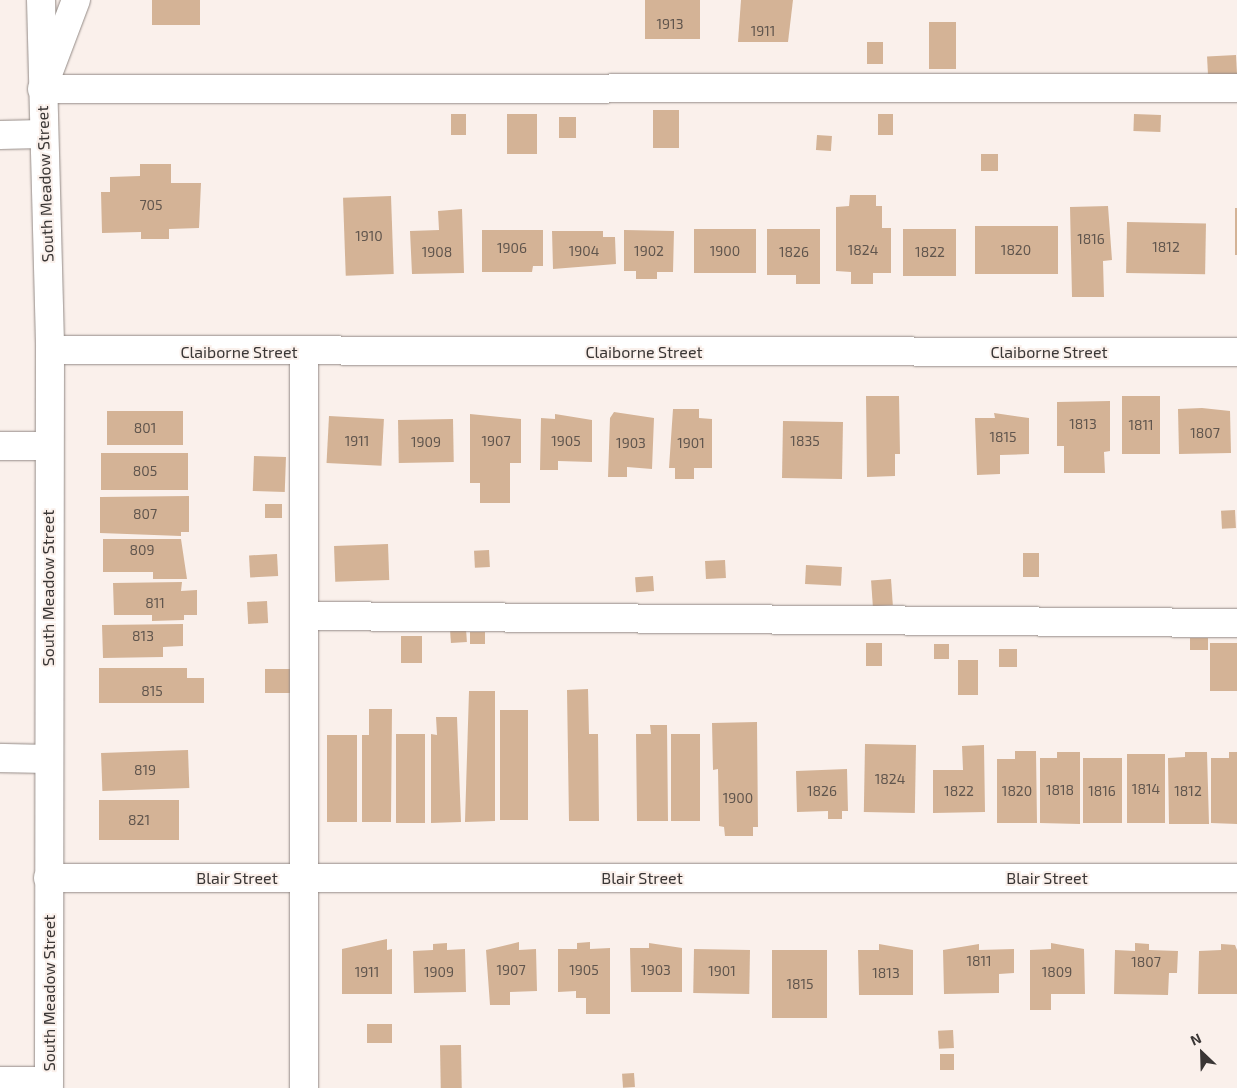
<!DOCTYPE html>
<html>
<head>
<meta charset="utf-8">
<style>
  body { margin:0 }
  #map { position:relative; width:1237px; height:1088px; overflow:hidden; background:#faf0eb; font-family:"Exo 2",sans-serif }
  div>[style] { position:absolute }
  .building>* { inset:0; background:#d4b396; transform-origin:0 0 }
  .roads { filter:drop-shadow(0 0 1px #938a86) drop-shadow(0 0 1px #938a86) }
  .minor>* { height:28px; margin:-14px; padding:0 14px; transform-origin:14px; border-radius:14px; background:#fff }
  span { translate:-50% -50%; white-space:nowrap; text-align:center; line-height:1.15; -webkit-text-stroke:4px #faf0eb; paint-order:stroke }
  .number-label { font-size:14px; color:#60554d }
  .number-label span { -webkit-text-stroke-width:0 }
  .street-label { font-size:16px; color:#3a3635 }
  .north { position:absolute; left:1177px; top:1028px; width:50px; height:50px; -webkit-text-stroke:4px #faf0eb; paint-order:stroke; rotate:336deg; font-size:14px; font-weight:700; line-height:20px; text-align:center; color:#3a3635 }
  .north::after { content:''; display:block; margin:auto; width:18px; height:22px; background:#3a3635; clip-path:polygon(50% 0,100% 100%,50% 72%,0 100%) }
</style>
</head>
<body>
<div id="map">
  <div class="building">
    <i style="left:152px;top:0;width:48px;height:25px"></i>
    <i style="left:645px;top:0;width:55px;height:39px"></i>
    <i style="clip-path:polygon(741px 0,793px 0,788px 42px,738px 42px)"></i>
    <i style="left:929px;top:22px;width:27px;height:47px"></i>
    <i style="left:883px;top:42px;width:22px;height:16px;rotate:90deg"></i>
    <i style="left:1236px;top:55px;width:20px;height:29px;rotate:87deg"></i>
    <i style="left:653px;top:110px;width:26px;height:38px"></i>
    <i style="left:466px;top:114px;width:21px;height:15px;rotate:90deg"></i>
    <i style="left:507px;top:114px;width:30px;height:40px"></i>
    <i style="left:878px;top:114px;width:15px;height:21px"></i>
    <i style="left:1134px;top:114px;width:27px;height:17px;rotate:2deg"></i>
    <i style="left:559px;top:117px;width:17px;height:21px"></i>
    <i style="left:817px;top:135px;width:15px;height:15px;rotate:4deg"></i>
    <i style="left:998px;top:154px;width:17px;height:17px;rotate:90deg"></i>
    <i style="clip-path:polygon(140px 164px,171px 164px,171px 183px,201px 183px,199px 228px,169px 229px,169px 239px,141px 239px,141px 232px,102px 233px,101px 192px,110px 192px,110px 177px,140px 176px)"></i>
    <i style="clip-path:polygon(850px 195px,876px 195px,876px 206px,882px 206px,882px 228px,891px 228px,891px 273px,873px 273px,873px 284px,851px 284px,851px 272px,836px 271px,836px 207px,849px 206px)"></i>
    <i style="left:391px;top:196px;width:78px;height:48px;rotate:88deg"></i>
    <i style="clip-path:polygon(1108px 206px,1112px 260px,1103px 261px,1104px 297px,1072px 297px,1070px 207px)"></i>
    <i style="left:1235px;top:208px;width:2px;height:47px"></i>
    <i style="clip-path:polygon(462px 209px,464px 273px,412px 274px,410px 231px,439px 230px,438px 211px)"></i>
    <i style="left:1127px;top:222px;width:79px;height:51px;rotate:1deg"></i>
    <i style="left:975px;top:226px;width:83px;height:48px"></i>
    <i style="left:694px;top:229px;width:62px;height:44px"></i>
    <i style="clip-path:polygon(767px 229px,820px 229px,820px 284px,796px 284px,796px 275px,767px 275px)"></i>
    <i style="left:903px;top:229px;width:53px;height:47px"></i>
    <i style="clip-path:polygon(482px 230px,543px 230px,543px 266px,533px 266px,532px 272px,482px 272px)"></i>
    <i style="clip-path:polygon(624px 230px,674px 231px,673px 272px,657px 272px,657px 279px,636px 279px,636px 271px,624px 271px)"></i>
    <i style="clip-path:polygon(552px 231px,603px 231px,603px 237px,615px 237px,616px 264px,553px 269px)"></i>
    <i style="clip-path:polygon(866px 396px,899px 396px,900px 454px,895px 454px,895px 476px,867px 477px)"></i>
    <i style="left:1160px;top:396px;width:58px;height:38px;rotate:90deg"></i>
    <i style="clip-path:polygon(1110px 401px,1110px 451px,1104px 452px,1105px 473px,1064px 473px,1064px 446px,1057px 446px,1057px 402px)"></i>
    <i style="clip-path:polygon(1202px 408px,1230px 411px,1231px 453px,1179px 454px,1178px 409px)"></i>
    <i style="clip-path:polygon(673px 409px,699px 409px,699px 418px,712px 419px,712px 468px,694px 468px,694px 479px,675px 479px,675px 468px,669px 468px)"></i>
    <i style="left:107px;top:411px;width:76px;height:34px"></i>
    <i style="clip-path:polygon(614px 412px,654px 418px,652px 469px,627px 467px,627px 477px,608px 477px,610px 418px)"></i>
    <i style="clip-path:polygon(994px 413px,1029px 418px,1029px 454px,1000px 455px,1000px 474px,977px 475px,975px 418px,995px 418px)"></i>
    <i style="clip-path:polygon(470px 414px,521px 419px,521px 463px,510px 463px,510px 503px,480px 503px,480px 483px,470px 483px)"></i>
    <i style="clip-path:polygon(555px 414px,592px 420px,592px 462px,558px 461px,558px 470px,540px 470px,541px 418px,555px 419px)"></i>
    <i style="left:329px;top:416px;width:55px;height:47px;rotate:3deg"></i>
    <i style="left:453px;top:419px;width:43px;height:55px;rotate:89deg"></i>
    <i style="left:783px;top:421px;width:60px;height:57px;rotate:1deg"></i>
    <i style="left:101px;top:453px;width:87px;height:37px"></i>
    <i style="left:254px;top:456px;width:32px;height:35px;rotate:2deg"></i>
    <i style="clip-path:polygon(189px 496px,189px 532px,181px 532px,181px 536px,100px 533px,100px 497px)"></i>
    <i style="left:265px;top:504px;width:17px;height:14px"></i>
    <i style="left:1235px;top:510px;width:18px;height:14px;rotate:87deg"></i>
    <i style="clip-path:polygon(103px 539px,181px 539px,187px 579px,153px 579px,153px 572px,103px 572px)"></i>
    <i style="left:388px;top:544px;width:36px;height:54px;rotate:88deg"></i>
    <i style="left:489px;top:550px;width:17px;height:15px;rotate:87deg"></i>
    <i style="left:1023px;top:553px;width:16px;height:24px"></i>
    <i style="left:277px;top:554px;width:22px;height:28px;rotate:87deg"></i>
    <i style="left:725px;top:560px;width:18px;height:20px;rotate:87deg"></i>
    <i style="left:806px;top:565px;width:36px;height:19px;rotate:3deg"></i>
    <i style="left:653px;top:576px;width:15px;height:18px;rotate:86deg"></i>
    <i style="left:891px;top:579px;width:26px;height:20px;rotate:86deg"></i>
    <i style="clip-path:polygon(182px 582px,181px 591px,197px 590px,197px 615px,184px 615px,184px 620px,152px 621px,152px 615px,114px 615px,113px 583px)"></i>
    <i style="left:267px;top:601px;width:22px;height:20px;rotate:87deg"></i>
    <i style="clip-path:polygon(183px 624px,183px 646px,163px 647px,163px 657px,103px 658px,102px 625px)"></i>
    <i style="left:466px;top:629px;width:13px;height:16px;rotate:86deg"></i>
    <i style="left:470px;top:632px;width:15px;height:12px"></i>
    <i style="left:401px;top:636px;width:21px;height:27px"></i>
    <i style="left:1190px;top:638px;width:18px;height:12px"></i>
    <i style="left:866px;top:643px;width:16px;height:23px"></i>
    <i style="left:1210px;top:643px;width:27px;height:48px"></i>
    <i style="left:934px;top:644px;width:15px;height:15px"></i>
    <i style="left:1017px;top:649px;width:18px;height:18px;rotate:90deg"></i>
    <i style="left:958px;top:660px;width:20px;height:35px"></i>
    <i style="clip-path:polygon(99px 668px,187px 668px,187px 678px,204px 678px,204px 703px,99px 703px)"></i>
    <i style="left:290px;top:669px;width:24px;height:25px;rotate:90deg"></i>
    <i style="clip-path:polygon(588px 689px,589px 734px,598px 734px,599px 821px,569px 821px,567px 690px)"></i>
    <i style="clip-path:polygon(469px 691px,495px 691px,495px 821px,465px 822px)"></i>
    <i style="clip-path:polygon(369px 709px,392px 709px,391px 822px,362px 822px,362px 735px,369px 735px)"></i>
    <i style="left:500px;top:710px;width:28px;height:110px"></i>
    <i style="clip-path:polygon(436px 717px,457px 717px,461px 822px,431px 823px,431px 734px,437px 735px)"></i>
    <i style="clip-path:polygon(757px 722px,758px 827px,753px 827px,753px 836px,725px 836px,724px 827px,719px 826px,718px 769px,713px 770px,712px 723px)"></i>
    <i style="clip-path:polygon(650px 725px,667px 725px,668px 821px,637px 821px,636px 734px,651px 734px)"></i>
    <i style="left:396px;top:734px;width:29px;height:89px"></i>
    <i style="left:700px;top:734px;width:87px;height:29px;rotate:90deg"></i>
    <i style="left:327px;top:735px;width:30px;height:87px"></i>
    <i style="left:916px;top:745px;width:68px;height:51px;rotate:91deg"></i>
    <i style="clip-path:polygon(984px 745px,985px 812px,933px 813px,933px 770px,963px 770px,962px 746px)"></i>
    <i style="left:188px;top:750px;width:38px;height:87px;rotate:88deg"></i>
    <i style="clip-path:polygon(1015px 751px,1036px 751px,1037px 823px,997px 823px,997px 759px,1015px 759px)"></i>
    <i style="clip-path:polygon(1057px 752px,1080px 752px,1080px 824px,1040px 823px,1040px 758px,1057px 758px)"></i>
    <i style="clip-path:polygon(1185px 752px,1207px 752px,1209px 824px,1169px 824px,1168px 758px,1185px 757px)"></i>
    <i style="clip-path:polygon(1229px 752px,1237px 752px,1237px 824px,1211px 823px,1211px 758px,1229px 758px)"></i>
    <i style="left:1165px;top:754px;width:69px;height:38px;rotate:90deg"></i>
    <i style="left:1083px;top:758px;width:39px;height:65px"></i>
    <i style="clip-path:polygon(847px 769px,848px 811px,842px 811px,842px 819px,828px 819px,828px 811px,797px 812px,796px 771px)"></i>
    <i style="left:99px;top:800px;width:80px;height:40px"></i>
    <i style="clip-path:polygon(387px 939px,387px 950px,392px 949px,392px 994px,342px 994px,342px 949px)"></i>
    <i style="clip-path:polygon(519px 942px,519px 950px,536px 949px,537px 991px,510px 992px,510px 1005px,490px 1005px,486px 950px)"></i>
    <i style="clip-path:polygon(590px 942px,590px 949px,610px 948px,610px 1014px,586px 1014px,586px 998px,576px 998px,576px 991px,558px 992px,558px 949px,577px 949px,577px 943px)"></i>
    <i style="clip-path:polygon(447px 943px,447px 950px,465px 949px,466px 992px,414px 993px,413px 951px,433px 950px,433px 944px)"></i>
    <i style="clip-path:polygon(649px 943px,682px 948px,682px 992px,631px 992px,630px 948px,649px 948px)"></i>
    <i style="clip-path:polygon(1051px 943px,1084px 949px,1085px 994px,1051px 994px,1051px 1010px,1030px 1010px,1030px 950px,1051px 949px)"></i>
    <i style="clip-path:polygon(1135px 943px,1149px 944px,1149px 950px,1178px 951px,1177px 973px,1169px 973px,1168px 995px,1114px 994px,1115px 950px,1135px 951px)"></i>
    <i style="clip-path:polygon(879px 944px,913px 950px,913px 995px,859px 995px,858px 950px,879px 950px)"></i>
    <i style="clip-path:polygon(979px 944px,979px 950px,1014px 949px,1014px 973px,999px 974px,999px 993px,944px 994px,943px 950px)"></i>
    <i style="clip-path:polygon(1221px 944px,1235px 945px,1237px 950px,1237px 994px,1198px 994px,1199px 951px,1221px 950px)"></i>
    <i style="left:694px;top:949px;width:56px;height:44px;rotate:1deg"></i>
    <i style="left:772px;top:950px;width:55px;height:68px"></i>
    <i style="left:367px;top:1024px;width:25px;height:19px"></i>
    <i style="left:953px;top:1030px;width:18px;height:15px;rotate:87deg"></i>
    <i style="left:461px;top:1045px;width:43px;height:21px;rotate:89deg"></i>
    <i style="left:940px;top:1054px;width:14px;height:16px"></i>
    <i style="left:634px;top:1073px;width:14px;height:12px;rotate:86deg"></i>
  </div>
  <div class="roads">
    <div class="minor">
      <i style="left:41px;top:0;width:350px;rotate:88.5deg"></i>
      <i style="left:50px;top:350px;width:738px;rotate:90.08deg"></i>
      <i style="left:48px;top:74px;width:79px;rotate:-69.3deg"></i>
      <i style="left:42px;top:89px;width:1195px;rotate:-0.05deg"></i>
      <i style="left:0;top:135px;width:42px;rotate:-1.4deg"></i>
      <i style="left:50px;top:350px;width:1187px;rotate:0.1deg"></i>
      <i style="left:0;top:446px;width:48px"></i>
      <i style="left:304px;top:616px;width:933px;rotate:0.43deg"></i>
      <i style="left:0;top:758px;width:47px;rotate:1.2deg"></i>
      <i style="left:48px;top:878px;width:1189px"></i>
      <i style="left:0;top:1081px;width:49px"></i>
      <i style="left:304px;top:1088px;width:736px;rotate:-90deg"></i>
    </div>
  </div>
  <div class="number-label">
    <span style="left:670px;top:24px">1913</span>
    <span style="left:763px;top:31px">1911</span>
    <span style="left:151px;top:205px">705</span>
    <span style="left:369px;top:236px">1910</span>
    <span style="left:1091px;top:239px">1816</span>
    <span style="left:1166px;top:247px">1812</span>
    <span style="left:512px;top:248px">1906</span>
    <span style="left:863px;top:250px">1824</span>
    <span style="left:1016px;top:250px">1820</span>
    <span style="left:584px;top:251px">1904</span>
    <span style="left:649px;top:251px">1902</span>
    <span style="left:725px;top:251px">1900</span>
    <span style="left:437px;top:252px">1908</span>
    <span style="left:794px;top:252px">1826</span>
    <span style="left:930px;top:252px">1822</span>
    <span style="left:1083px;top:424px">1813</span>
    <span style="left:1141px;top:425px">1811</span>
    <span style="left:145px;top:428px">801</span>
    <span style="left:1205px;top:433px">1807</span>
    <span style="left:1003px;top:437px">1815</span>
    <span style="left:357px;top:441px">1911</span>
    <span style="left:496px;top:441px">1907</span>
    <span style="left:566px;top:441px">1905</span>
    <span style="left:805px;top:441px">1835</span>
    <span style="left:426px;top:442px">1909</span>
    <span style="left:631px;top:443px">1903</span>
    <span style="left:691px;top:443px">1901</span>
    <span style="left:145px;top:471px">805</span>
    <span style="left:145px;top:514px">807</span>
    <span style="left:142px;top:550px">809</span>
    <span style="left:155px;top:603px">811</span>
    <span style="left:143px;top:636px">813</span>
    <span style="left:152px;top:691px">815</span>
    <span style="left:145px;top:770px">819</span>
    <span style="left:890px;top:779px">1824</span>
    <span style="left:1146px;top:789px">1814</span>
    <span style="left:1060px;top:790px">1818</span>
    <span style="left:822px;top:791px">1826</span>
    <span style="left:959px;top:791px">1822</span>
    <span style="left:1017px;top:791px">1820</span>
    <span style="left:1102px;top:791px">1816</span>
    <span style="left:1188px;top:791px">1812</span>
    <span style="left:738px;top:798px">1900</span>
    <span style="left:139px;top:820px">821</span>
    <span style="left:979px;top:961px">1811</span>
    <span style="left:1146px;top:962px">1807</span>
    <span style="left:511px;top:970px">1907</span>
    <span style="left:584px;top:970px">1905</span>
    <span style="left:656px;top:970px">1903</span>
    <span style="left:722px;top:971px">1901</span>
    <span style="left:367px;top:972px">1911</span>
    <span style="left:439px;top:972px">1909</span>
    <span style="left:1057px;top:972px">1809</span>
    <span style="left:886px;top:973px">1813</span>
    <span style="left:800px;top:984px">1815</span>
  </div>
  <div class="street-label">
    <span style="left:45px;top:184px;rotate:-92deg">South Meadow Street</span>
    <span style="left:239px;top:352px">Claiborne Street</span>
    <span style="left:644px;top:352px">Claiborne Street</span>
    <span style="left:1049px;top:352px">Claiborne Street</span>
    <span style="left:48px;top:588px;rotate:-90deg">South Meadow Street</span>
    <span style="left:237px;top:878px">Blair Street</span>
    <span style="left:642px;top:878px">Blair Street</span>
    <span style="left:1047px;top:878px">Blair Street</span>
    <span style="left:49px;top:993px;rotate:-90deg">South Meadow Street</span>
  </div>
  <div class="north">N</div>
</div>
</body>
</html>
